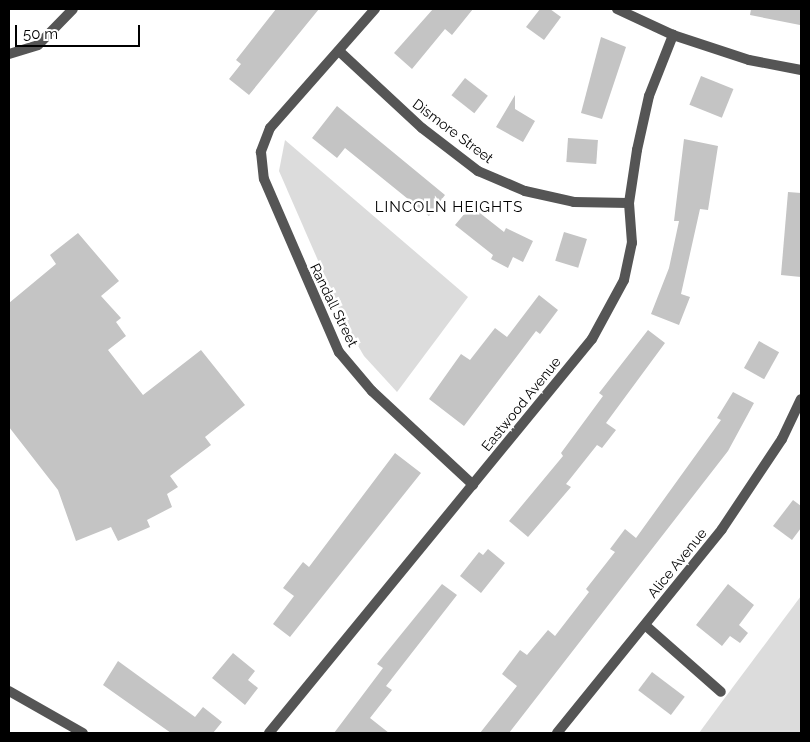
<!DOCTYPE html>
<html>
<head>
<meta charset="utf-8">
<style>
  body { margin:0 }
  #map { position:relative; width:810px; height:742px; overflow:hidden; background:#fff; font-family:Raleway,sans-serif }
  div>[style] { position:absolute }
  .green>* { inset:0; background:#dcdcdc }
  .building>* { inset:0; background:#c4c4c4; transform-origin:0 0 }
  .street>* { height:10px; margin:-5px; padding:0 5px; transform-origin:5px; border-radius:5px; background:#555 }
  span { translate:-50% -50%; white-space:nowrap; text-align:center; line-height:1.15; -webkit-text-stroke:5px #fff; paint-order:stroke }
  .street-label { font-size:14px; color:#000 }
  .neighbourhood-label { font-size:15px; color:#000; letter-spacing:1px }
  .frame { position:absolute; inset:0; border:10px solid #000; pointer-events:none }
  .scale { position:absolute; left:15px; top:25px; width:125px; height:22px; box-sizing:border-box; border:2px solid #000; border-top:0; padding-left:6px; font-size:15px; line-height:18px; white-space:nowrap; color:#000; -webkit-text-stroke:4px #fff; paint-order:stroke }
</style>
</head>
<body>
<div id="map">
  <div class="green">
    <i style="clip-path:polygon(285px 140px,468px 297px,397px 392px,364px 356px,347px 327px,279px 171px)"></i>
    <i style="clip-path:polygon(801px 596px,801px 733px,699px 733px,721px 703px)"></i>
  </div>
  <div class="building">
    <i style="clip-path:polygon(276px 9px,319px 9px,249px 95px,229px 79px,241px 64px,236px 60px)"></i>
    <i style="clip-path:polygon(433px 9px,473px 9px,452px 35px,445px 29px,412px 69px,394px 53px)"></i>
    <i style="clip-path:polygon(540px 9px,550px 9px,561px 17px,544px 40px,526px 27px)"></i>
    <i style="clip-path:polygon(751px 9px,801px 9px,800px 25px,750px 15px)"></i>
    <i style="clip-path:polygon(601px 37px,626px 47px,602px 119px,581px 113px)"></i>
    <i style="left:701px;top:76px;width:35px;height:31px;rotate:22deg"></i>
    <i style="left:465px;top:78px;width:29px;height:22px;rotate:38deg"></i>
    <i style="clip-path:polygon(515px 95px,515px 109px,535px 121px,523px 142px,496px 127px)"></i>
    <i style="clip-path:polygon(337px 106px,445px 195px,429px 216px,345px 148px,337px 158px,312px 138px)"></i>
    <i style="left:568px;top:138px;width:30px;height:24px;rotate:4deg"></i>
    <i style="clip-path:polygon(684px 139px,718px 146px,708px 210px,700px 209px,681px 294px,690px 297px,679px 325px,651px 314px,669px 268px,679px 221px,674px 221px)"></i>
    <i style="clip-path:polygon(788px 192px,801px 193px,801px 277px,781px 275px)"></i>
    <i style="clip-path:polygon(471px 206px,504px 232px,506px 228px,533px 241px,523px 262px,513px 257px,508px 268px,491px 259px,493px 255px,455px 225px)"></i>
    <i style="left:564px;top:232px;width:24px;height:30px;rotate:17deg"></i>
    <i style="clip-path:polygon(78px 233px,119px 281px,101px 296px,121px 318px,116px 322px,126px 336px,108px 350px,143px 395px,201px 350px,245px 405px,205px 437px,211px 445px,170px 476px,178px 487px,167px 494px,172px 507px,147px 520px,150px 527px,118px 541px,111px 527px,76px 541px,58px 490px,9px 427px,9px 303px,56px 264px,50px 255px)"></i>
    <i style="clip-path:polygon(539px 295px,558px 310px,540px 334px,536px 331px,464px 426px,429px 399px,461px 354px,470px 360px,495px 328px,507px 337px)"></i>
    <i style="clip-path:polygon(648px 330px,665px 343px,606px 423px,616px 430px,602px 448px,597px 445px,566px 484px,571px 487px,528px 537px,509px 521px,563px 456px,561px 453px,603px 396px,599px 393px)"></i>
    <i style="left:759px;top:341px;width:23px;height:31px;rotate:29deg"></i>
    <i style="clip-path:polygon(733px 392px,754px 403px,728px 451px,509px 733px,480px 733px,517px 686px,502px 674px,520px 650px,527px 655px,548px 630px,555px 636px,589px 592px,586px 589px,615px 552px,610px 549px,625px 529px,636px 538px,721px 420px,717px 418px)"></i>
    <i style="clip-path:polygon(395px 453px,421px 473px,290px 637px,273px 624px,294px 596px,283px 588px,303px 562px,309px 567px)"></i>
    <i style="clip-path:polygon(793px 500px,801px 506px,801px 528px,792px 540px,773px 526px)"></i>
    <i style="clip-path:polygon(488px 549px,505px 563px,481px 593px,460px 576px,479px 552px,483px 555px)"></i>
    <i style="clip-path:polygon(442px 584px,457px 595px,386px 686px,392px 690px,370px 718px,389px 733px,334px 733px,383px 668px,377px 664px)"></i>
    <i style="clip-path:polygon(728px 584px,754px 605px,739px 625px,748px 633px,740px 643px,730px 636px,722px 646px,696px 625px)"></i>
    <i style="clip-path:polygon(233px 653px,255px 671px,248px 680px,258px 688px,245px 705px,212px 678px)"></i>
    <i style="clip-path:polygon(118px 661px,195px 717px,203px 707px,222px 722px,213px 733px,171px 733px,103px 685px)"></i>
    <i style="left:652px;top:672px;width:41px;height:23px;rotate:37deg"></i>
  </div>
  <div class="street">
    <i style="left:375px;top:9px;width:159px;rotate:131.4deg"></i>
    <i style="left:270px;top:128px;width:26px;rotate:111deg"></i>
    <i style="left:261px;top:152px;width:27px;rotate:84deg"></i>
    <i style="left:264px;top:179px;width:189px;rotate:66.6deg"></i>
    <i style="left:339px;top:352px;width:51px;rotate:49.8deg"></i>
    <i style="left:372px;top:391px;width:138px;rotate:42.9deg"></i>
    <i style="left:617px;top:9px;width:62px;rotate:24.9deg"></i>
    <i style="left:673px;top:35px;width:80px;rotate:18.2deg"></i>
    <i style="left:749px;top:60px;width:53px;rotate:10.9deg"></i>
    <i style="left:339px;top:51px;width:113px;rotate:42.9deg"></i>
    <i style="left:422px;top:128px;width:71px;rotate:37.5deg"></i>
    <i style="left:478px;top:171px;width:51px;rotate:23.1deg"></i>
    <i style="left:525px;top:191px;width:50px;rotate:12.7deg"></i>
    <i style="left:574px;top:202px;width:55px;rotate:1deg"></i>
    <i style="left:9px;top:54px;width:30px;rotate:-17deg"></i>
    <i style="left:38px;top:45px;width:50px;rotate:-45.8deg"></i>
    <i style="left:645px;top:625px;width:101px;rotate:41.4deg"></i>
    <i style="left:9px;top:691px;width:85px;rotate:29.6deg"></i>
    <i style="left:269px;top:733px;width:509px;rotate:-50.66deg"></i>
    <i style="left:592px;top:339px;width:67px;rotate:-61.5deg"></i>
    <i style="left:624px;top:280px;width:38px;rotate:-78deg"></i>
    <i style="left:632px;top:243px;width:40px;rotate:-94.3deg"></i>
    <i style="left:629px;top:203px;width:54px;rotate:-81.4deg"></i>
    <i style="left:637px;top:150px;width:55px;rotate:-77.5deg"></i>
    <i style="left:649px;top:96px;width:66px;rotate:-68.5deg"></i>
    <i style="left:557px;top:733px;width:262px;rotate:-51deg"></i>
    <i style="left:722px;top:529px;width:108px;rotate:-56.3deg"></i>
    <i style="left:782px;top:439px;width:44px;rotate:-64.6deg"></i>
  </div>
  <div class="street-label">
    <span style="left:453px;top:131px;rotate:37deg">Dismore Street</span>
    <span style="left:334px;top:305px;rotate:64deg">Randall Street</span>
    <span style="left:521px;top:404px;rotate:-51deg">Eastwood Avenue</span>
    <span style="left:677px;top:563px;rotate:-51deg">Alice Avenue</span>
  </div>
  <div class="neighbourhood-label">
    <span style="left:449px;top:208px">LINCOLN HEIGHTS</span>
  </div>
  <div class="frame"></div>
  <div class="scale">50 m</div>
</div>
</body>
</html>
